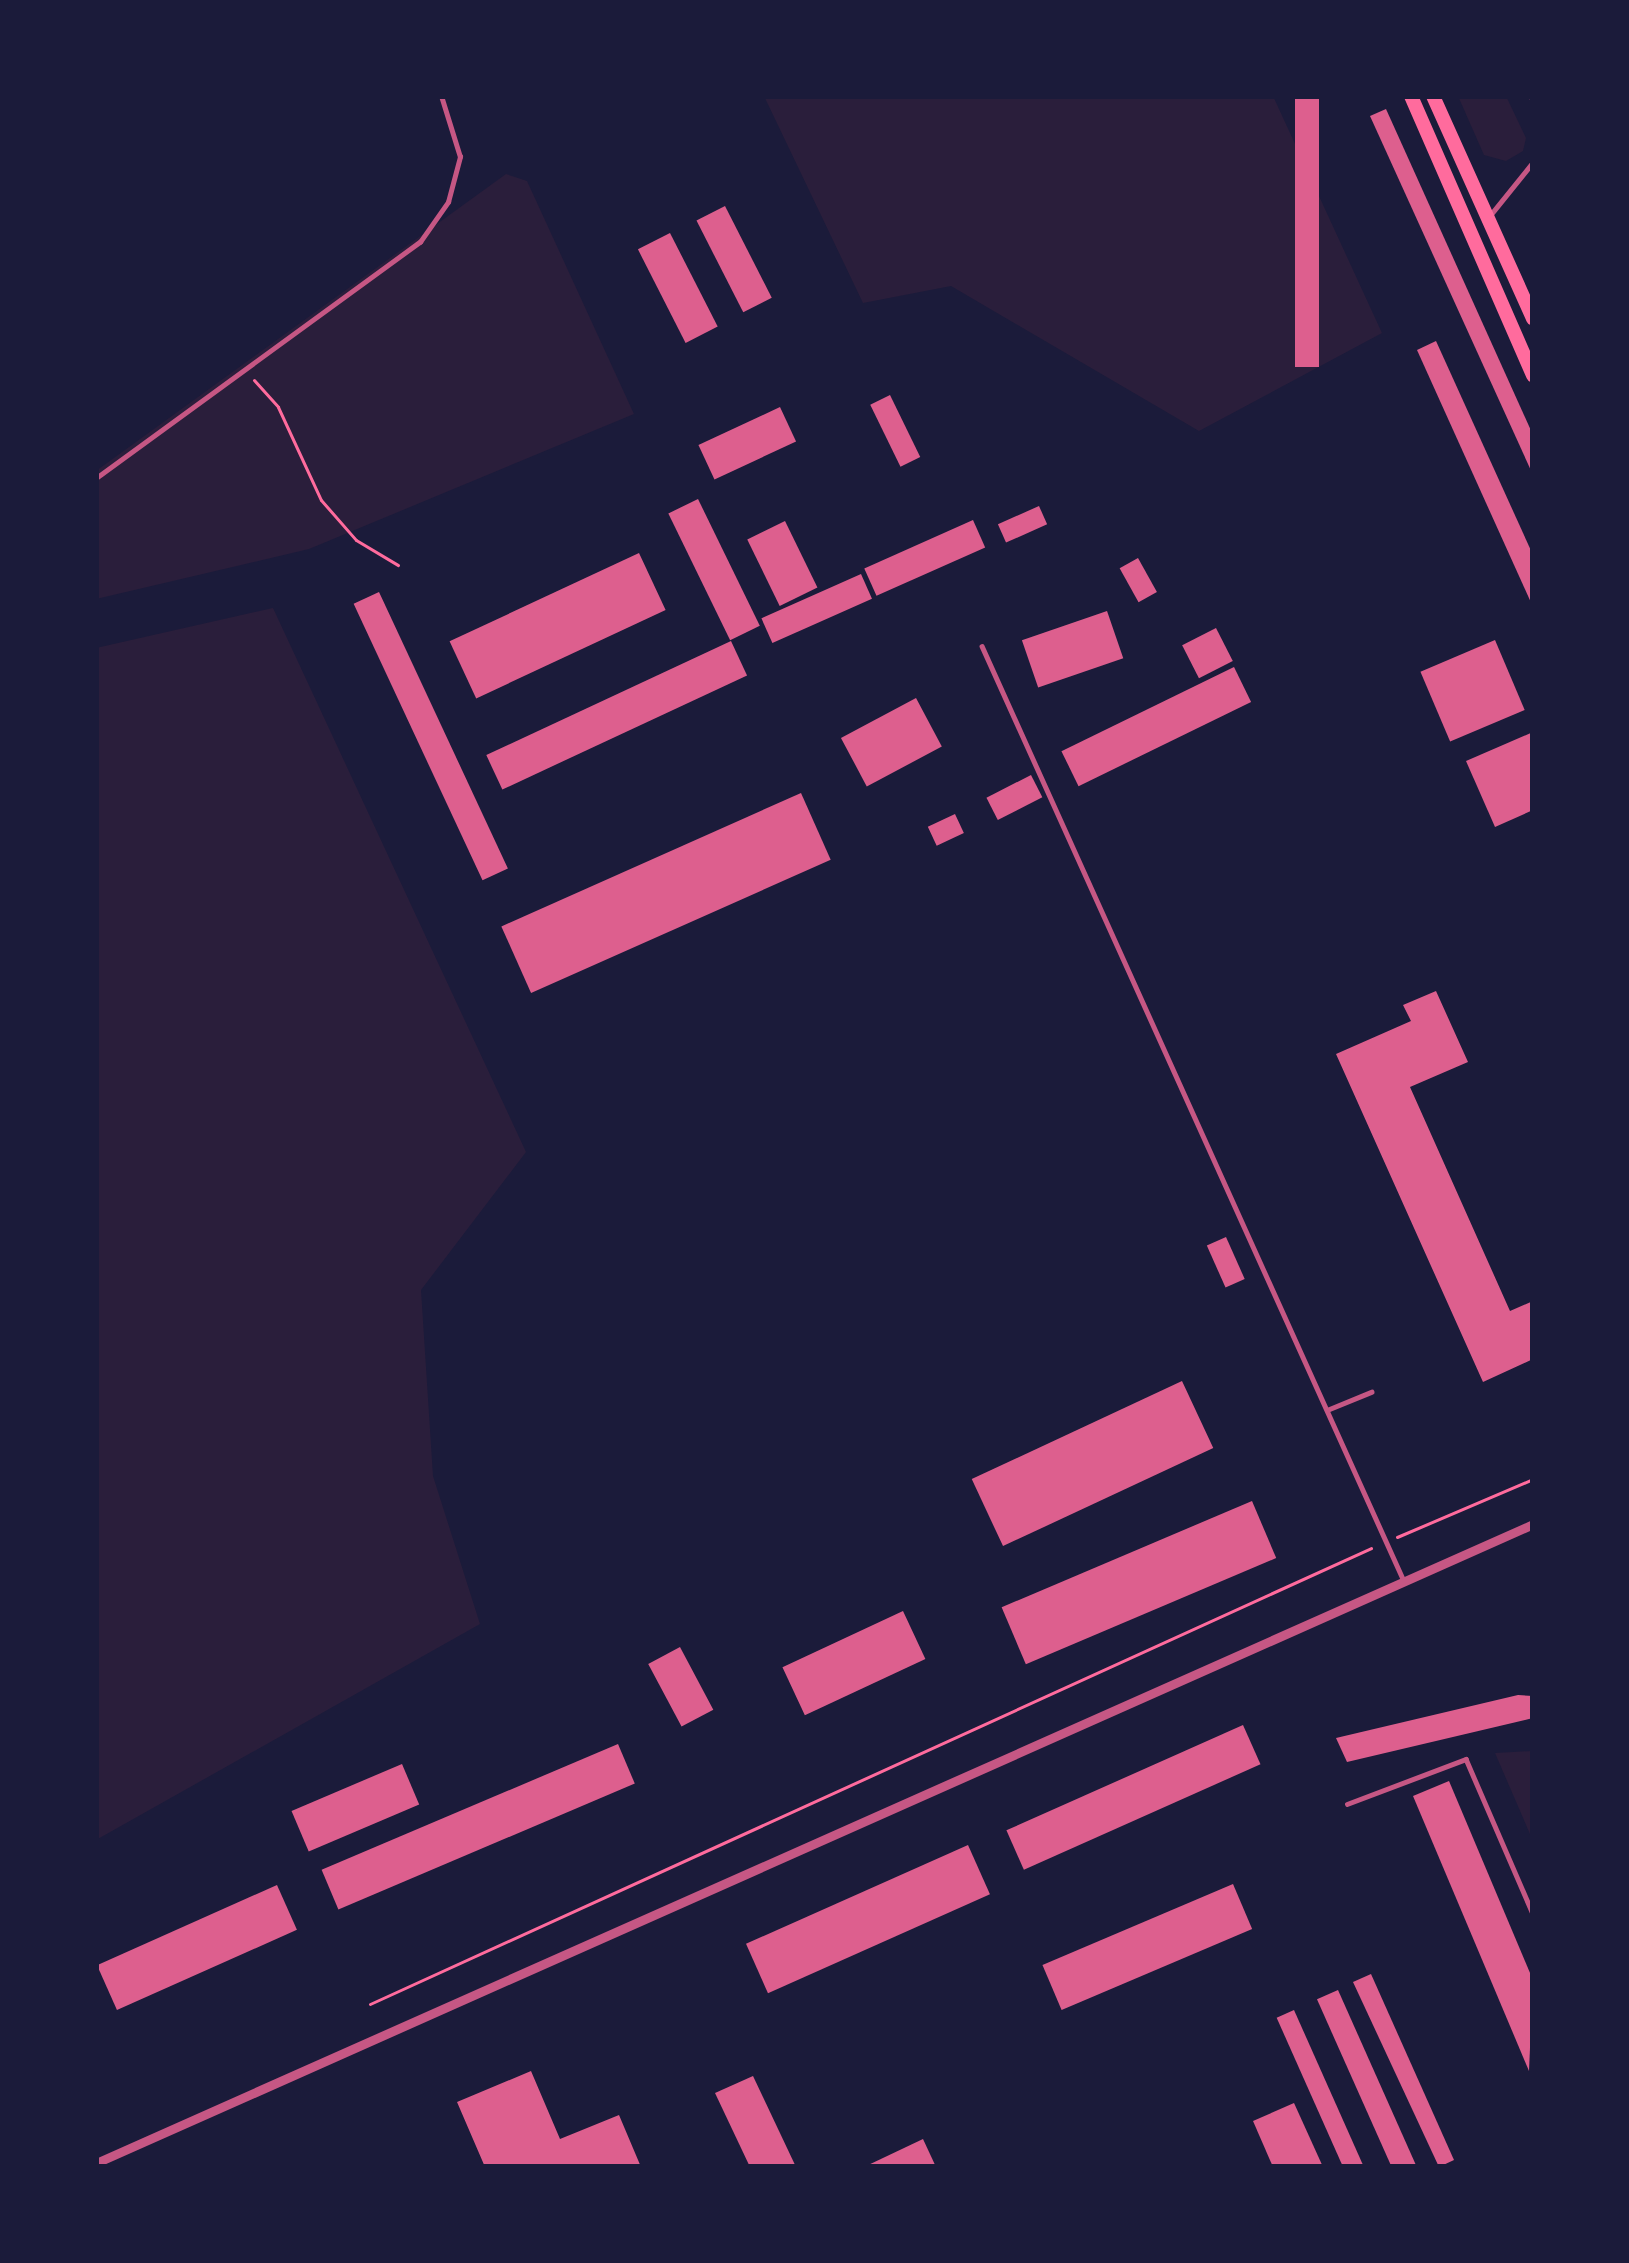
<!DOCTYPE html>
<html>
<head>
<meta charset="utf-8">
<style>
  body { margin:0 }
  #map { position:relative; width:1629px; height:2263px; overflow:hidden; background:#1b1b3a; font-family:"Nunito Sans",sans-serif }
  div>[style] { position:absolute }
  .green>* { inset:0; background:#2a1e3b }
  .building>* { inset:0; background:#dd5f8e; transform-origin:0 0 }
  .path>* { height:3px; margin:-1.5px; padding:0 1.5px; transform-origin:1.5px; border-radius:1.5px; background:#ff6b9d }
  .service>* { height:4.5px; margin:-2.25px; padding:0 2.25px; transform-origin:2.25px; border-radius:2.25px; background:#c65784 }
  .minor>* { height:9px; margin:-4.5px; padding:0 4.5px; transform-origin:4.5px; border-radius:4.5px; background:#c65784 }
  .primary>* { height:14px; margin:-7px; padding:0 7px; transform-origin:7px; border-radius:7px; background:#ff6b9d }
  span { translate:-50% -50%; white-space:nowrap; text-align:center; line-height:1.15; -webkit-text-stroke:9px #1b1b3a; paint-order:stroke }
  .frame { position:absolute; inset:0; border:99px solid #1b1b3a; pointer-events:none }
</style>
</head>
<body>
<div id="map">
  <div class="green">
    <i style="clip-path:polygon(764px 96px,1273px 96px,1382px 333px,1199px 431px,951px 286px,863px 303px)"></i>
    <i style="clip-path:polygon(1458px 96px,1506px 96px,1526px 138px,1523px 151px,1506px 161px,1484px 155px)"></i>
    <i style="clip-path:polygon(506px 174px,527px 181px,634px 414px,309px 549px,96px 599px,96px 471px)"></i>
    <i style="clip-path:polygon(273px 608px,526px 1152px,421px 1290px,433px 1476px,480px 1624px,96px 1840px,96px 648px)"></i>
    <i style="clip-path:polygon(1533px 1751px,1533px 1841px,1495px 1753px)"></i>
  </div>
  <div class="building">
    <i style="left:1295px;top:96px;width:24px;height:271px"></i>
    <i style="clip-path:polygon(1386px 109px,1533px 435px,1533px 475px,1370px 116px)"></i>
    <i style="left:725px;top:206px;width:103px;height:32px;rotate:63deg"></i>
    <i style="left:670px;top:233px;width:105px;height:36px;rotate:63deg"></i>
    <i style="clip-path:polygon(1436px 341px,1533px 555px,1533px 607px,1417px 350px)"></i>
    <i style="left:890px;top:395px;width:69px;height:22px;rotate:64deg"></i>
    <i style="left:780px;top:407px;width:38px;height:90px;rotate:65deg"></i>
    <i style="left:698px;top:499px;width:141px;height:33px;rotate:64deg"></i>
    <i style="left:1039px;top:506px;width:20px;height:45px;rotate:66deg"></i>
    <i style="left:973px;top:520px;width:30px;height:119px;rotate:66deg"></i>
    <i style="left:785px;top:521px;width:74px;height:42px;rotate:64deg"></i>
    <i style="left:639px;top:553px;width:63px;height:209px;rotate:65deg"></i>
    <i style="left:1138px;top:558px;width:39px;height:21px;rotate:61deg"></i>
    <i style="left:861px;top:574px;width:27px;height:109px;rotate:66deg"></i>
    <i style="left:379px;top:592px;width:305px;height:28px;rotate:65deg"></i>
    <i style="left:1107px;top:611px;width:50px;height:90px;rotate:71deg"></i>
    <i style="left:1216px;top:628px;width:37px;height:38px;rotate:63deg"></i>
    <i style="left:1495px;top:640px;width:76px;height:81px;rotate:67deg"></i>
    <i style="left:731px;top:641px;width:38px;height:270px;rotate:65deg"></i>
    <i style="left:1234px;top:667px;width:39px;height:192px;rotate:64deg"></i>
    <i style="left:916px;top:698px;width:55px;height:85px;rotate:62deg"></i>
    <i style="clip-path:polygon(1533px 732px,1533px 810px,1495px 827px,1466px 761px)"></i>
    <i style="left:1031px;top:775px;width:25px;height:50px;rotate:63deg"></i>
    <i style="left:801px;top:793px;width:73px;height:328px;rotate:66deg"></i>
    <i style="left:955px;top:814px;width:21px;height:30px;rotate:65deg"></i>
    <i style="clip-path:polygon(1436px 991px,1468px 1062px,1410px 1087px,1510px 1311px,1533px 1301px,1533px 1359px,1483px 1382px,1336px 1054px,1411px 1021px,1403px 1005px)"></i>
    <i style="left:1226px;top:1237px;width:46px;height:21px;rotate:66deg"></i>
    <i style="left:1182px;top:1381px;width:74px;height:232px;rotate:65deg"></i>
    <i style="left:1252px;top:1501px;width:62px;height:272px;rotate:67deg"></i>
    <i style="left:903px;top:1611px;width:53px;height:133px;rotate:65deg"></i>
    <i style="left:680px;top:1647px;width:71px;height:36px;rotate:62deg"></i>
    <i style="clip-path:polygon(1518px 1695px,1533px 1696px,1533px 1718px,1347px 1762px,1336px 1738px)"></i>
    <i style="left:1243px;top:1725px;width:43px;height:259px;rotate:66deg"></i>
    <i style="left:618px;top:1744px;width:43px;height:322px;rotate:67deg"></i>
    <i style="left:402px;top:1764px;width:44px;height:120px;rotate:67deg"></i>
    <i style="clip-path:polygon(1449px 1781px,1533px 1980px,1529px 2071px,1413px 1796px)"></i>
    <i style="left:968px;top:1845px;width:54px;height:243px;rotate:66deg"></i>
    <i style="left:1233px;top:1884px;width:49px;height:207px;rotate:67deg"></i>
    <i style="left:277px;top:1885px;width:49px;height:197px;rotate:66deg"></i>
    <i style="clip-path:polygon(1371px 1974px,1454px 2160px,1439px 2167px,1353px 1982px)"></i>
    <i style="left:1338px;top:1990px;width:194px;height:23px;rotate:66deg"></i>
    <i style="left:1294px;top:2010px;width:171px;height:19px;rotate:66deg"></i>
    <i style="clip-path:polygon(531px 2071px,560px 2139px,619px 2115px,641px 2167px,485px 2167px,457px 2102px)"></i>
    <i style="clip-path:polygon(753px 2076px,796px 2167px,750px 2167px,715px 2093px)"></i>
    <i style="clip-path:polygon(1294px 2103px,1323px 2167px,1273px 2167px,1253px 2121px)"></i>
    <i style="clip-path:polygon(923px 2139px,936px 2167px,864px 2167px)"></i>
  </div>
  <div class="path">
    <i style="left:254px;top:380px;width:36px;rotate:48deg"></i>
    <i style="left:278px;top:407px;width:102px;rotate:65.2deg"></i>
    <i style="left:321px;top:500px;width:53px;rotate:48.8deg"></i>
    <i style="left:356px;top:540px;width:49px;rotate:30.8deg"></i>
    <i style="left:1397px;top:1537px;width:148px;rotate:-23.1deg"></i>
    <i style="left:370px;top:2004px;width:1100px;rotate:-24.49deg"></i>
  </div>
  <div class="service">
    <i style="left:1531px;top:96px;width:4px;rotate:63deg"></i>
    <i style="left:1492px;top:213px;width:65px;rotate:-51.2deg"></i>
    <i style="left:96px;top:478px;width:401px;rotate:-36.1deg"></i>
    <i style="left:420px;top:242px;width:49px;rotate:-55deg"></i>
    <i style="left:448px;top:202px;width:47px;rotate:-75.1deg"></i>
    <i style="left:460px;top:157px;width:64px;rotate:-107.3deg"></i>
    <i style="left:982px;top:646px;width:1026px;rotate:65.71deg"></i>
    <i style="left:1327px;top:1410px;width:48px;rotate:-22.2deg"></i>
    <i style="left:1347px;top:1804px;width:127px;rotate:-20.7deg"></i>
    <i style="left:1466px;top:1759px;width:169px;rotate:66.6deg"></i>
  </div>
  <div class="minor">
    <i style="left:96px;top:2163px;width:1573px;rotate:-23.97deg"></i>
  </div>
  <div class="primary">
    <i style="left:1411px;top:96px;width:305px;rotate:66.4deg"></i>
    <i style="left:1433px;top:96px;width:244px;rotate:65.8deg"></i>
  </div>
  <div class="frame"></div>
</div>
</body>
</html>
